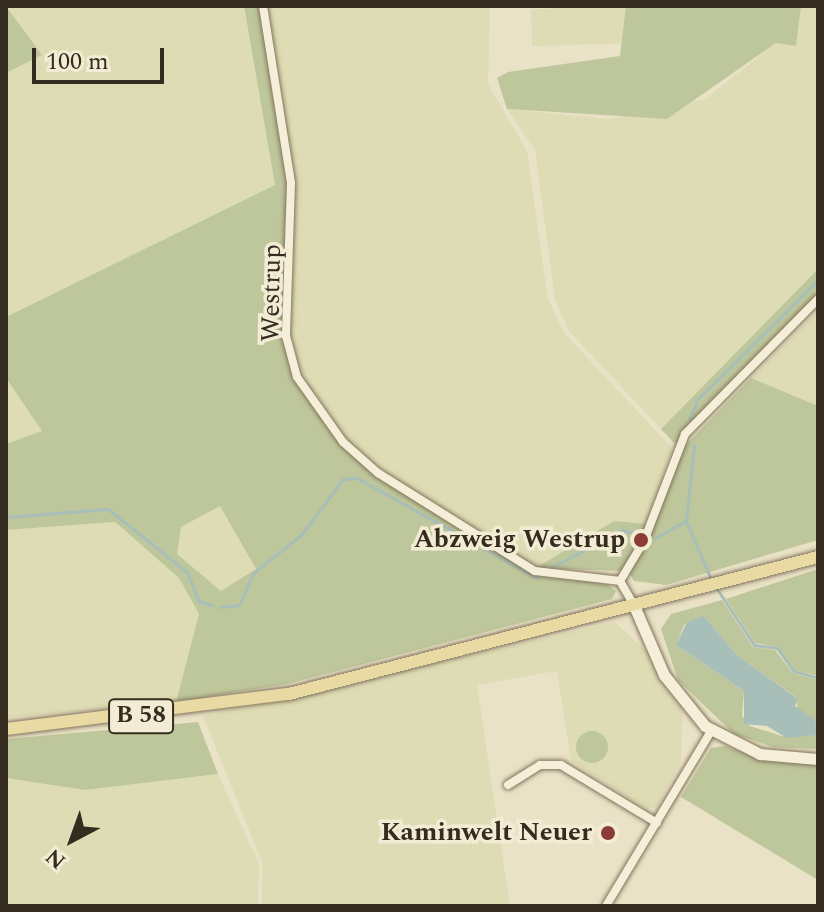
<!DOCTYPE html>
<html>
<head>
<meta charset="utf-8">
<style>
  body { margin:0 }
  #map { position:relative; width:824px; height:912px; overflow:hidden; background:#eae2c6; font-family:Spectral,serif }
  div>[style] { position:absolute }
  .farmland>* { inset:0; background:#dedcb4; transform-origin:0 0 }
  .green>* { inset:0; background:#bec79b }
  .round { border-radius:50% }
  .water>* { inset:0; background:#a7beb9 }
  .stream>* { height:3px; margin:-1.5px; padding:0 1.5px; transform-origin:1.5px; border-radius:1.5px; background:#a7beb9 }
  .roads { filter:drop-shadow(0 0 2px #83755e) drop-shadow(0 0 2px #83755e) }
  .street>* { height:8px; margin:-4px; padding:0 4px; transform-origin:4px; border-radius:4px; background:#f5efd9 }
  .secondary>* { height:11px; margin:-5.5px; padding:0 5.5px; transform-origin:5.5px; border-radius:5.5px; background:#f5efd9 }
  .primary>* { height:12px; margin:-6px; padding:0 6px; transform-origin:6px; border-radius:6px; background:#e9d9a2 }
  .dots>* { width:22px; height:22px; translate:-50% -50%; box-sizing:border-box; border:4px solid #f2ecd5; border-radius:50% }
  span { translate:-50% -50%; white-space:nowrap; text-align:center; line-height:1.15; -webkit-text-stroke:7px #f2ecd5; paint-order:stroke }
  .shield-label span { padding:2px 6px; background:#f2ecd5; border:2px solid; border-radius:6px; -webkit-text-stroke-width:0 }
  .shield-label { font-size:24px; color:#352c20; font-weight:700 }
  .street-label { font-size:26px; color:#352c20 }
  .poi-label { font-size:26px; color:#352c20; font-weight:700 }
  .right { translate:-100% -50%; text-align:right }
  .frame { position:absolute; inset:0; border:8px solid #352c20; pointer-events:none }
  .north { position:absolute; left:32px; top:800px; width:80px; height:80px; -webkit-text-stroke:6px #f2ecd5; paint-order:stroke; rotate:221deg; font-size:22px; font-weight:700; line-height:32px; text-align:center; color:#352c20 }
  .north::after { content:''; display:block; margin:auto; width:28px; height:36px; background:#352c20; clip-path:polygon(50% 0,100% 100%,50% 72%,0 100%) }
  .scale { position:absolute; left:32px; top:48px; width:132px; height:36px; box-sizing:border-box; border:4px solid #352c20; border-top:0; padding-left:10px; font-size:24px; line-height:28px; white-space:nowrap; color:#352c20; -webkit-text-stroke:6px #f2ecd5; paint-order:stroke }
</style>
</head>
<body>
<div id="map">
  <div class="farmland">
    <i style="clip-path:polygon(7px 6px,244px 6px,275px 185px,6px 317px,6px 73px,41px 55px)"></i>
    <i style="clip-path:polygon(267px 6px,490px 6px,488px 84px,527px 151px,548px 299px,564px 333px,672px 448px,647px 524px,614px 521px,536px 568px,380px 470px,345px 439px,300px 376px,290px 335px,294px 183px)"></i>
    <i style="left:626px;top:6px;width:37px;height:95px;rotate:88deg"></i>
    <i style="clip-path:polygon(801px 6px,818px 6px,818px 269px,661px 429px,569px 331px,555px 300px,535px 150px,507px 109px,609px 119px,705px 99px,776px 43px,794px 44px)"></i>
    <i style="clip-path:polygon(818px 310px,818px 406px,751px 378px)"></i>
    <i style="clip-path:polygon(6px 378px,42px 431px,17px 444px,6px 444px)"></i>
    <i style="clip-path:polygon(220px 505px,256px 570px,221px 591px,176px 554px,181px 527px)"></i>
    <i style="clip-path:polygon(115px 522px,179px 578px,199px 614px,176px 702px,6px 718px,6px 530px)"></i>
    <i style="clip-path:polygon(615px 622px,650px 655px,683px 709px,681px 761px,657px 807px,646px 809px,571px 761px,557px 671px,477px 685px,510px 906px,262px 906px,262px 862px,203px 716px)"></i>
    <i style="clip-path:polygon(218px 774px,259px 864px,258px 906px,6px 906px,6px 778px,85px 790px)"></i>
  </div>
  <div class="green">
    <i style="clip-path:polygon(6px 6px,42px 55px,6px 73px)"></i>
    <i style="clip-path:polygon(evenodd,244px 6px,260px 6px,288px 182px,284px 337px,295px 380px,341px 444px,533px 573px,599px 578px,616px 591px,612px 599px,287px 684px,176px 702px,199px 614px,179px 578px,115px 522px,6px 530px,6px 444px,42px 431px,6px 378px,6px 317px,275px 185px,244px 6px,220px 506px,256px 569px,221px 591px,177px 554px,181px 527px,220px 506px)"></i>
    <i style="clip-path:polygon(626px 6px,801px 6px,796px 46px,776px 43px,667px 119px,507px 109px,497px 78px,508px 72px,620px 56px)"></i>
    <i style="clip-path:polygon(818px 269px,818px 296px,675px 444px,661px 429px)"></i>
    <i style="clip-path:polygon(751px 378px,818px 406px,818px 540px,666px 585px,634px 581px,629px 573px,678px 453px)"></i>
    <i style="clip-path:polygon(614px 521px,647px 524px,622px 571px,536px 568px)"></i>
    <i style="clip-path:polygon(818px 569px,818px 676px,795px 670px,778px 647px,755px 643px,726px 599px)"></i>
    <i style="clip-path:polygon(722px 600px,753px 647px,775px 650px,793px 673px,818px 680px,818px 725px,798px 711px,796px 697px,737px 655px,704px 616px,684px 625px,676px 645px,744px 691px,742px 716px,750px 726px,782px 736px,818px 735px,818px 749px,773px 747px,734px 734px,678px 680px,661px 629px,671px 614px)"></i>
    <i style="clip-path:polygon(198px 722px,218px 774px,85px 790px,6px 778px,6px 739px)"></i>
    <i class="round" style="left:576px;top:731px;width:32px;height:32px"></i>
    <i style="clip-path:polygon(725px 746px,769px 761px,818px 765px,818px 880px,681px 797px,711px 748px)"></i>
  </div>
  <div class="water">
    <i style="clip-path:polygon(704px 616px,737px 655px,798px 699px,795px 706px,815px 720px,818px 735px,787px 738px,767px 726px,744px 724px,744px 691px,676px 645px,687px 622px)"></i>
  </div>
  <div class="stream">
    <i style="left:689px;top:419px;width:22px;rotate:-66deg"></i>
    <i style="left:698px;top:399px;width:169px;rotate:-44.8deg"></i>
    <i style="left:694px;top:445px;width:76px;rotate:96deg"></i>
    <i style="left:686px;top:521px;width:63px;rotate:66.7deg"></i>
    <i style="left:6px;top:517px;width:102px;rotate:-4.5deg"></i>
    <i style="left:108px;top:509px;width:101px;rotate:38.6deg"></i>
    <i style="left:187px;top:572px;width:31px;rotate:68deg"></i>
    <i style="left:199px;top:601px;width:13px;rotate:18deg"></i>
    <i style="left:655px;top:538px;width:35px;rotate:-29deg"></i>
    <i style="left:550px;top:568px;width:81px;rotate:-27.8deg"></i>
    <i style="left:622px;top:530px;width:19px;rotate:12deg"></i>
    <i style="left:717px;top:589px;width:67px;rotate:56.5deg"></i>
    <i style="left:754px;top:645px;width:23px;rotate:7deg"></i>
    <i style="left:777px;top:648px;width:29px;rotate:54deg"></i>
    <i style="left:794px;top:671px;width:25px;rotate:16deg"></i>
    <i style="left:220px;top:607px;width:19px;rotate:-6deg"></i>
    <i style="left:239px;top:605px;width:35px;rotate:-66deg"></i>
    <i style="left:253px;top:573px;width:63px;rotate:-38.5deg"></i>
    <i style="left:302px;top:534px;width:69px;rotate:-53.3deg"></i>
    <i style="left:343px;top:479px;width:14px;rotate:-4deg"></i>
    <i style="left:357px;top:478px;width:206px;rotate:29.1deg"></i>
  </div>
  <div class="roads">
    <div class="street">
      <i style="left:263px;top:6px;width:179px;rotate:81deg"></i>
      <i style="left:291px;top:183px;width:153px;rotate:91.9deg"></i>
      <i style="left:286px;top:336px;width:42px;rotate:75deg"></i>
      <i style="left:297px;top:377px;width:80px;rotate:54.7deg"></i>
      <i style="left:343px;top:442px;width:47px;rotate:41.5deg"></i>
      <i style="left:378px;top:473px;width:185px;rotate:32deg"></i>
      <i style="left:535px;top:571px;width:86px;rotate:6.7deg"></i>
      <i style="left:620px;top:581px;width:30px;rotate:60deg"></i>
      <i style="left:620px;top:581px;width:47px;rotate:-59deg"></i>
      <i style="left:644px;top:541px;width:115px;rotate:-69deg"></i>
      <i style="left:685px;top:434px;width:190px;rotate:-45.4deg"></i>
      <i style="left:508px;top:785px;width:38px;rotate:-32deg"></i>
      <i style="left:540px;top:765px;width:21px"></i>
      <i style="left:561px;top:765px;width:112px;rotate:31.1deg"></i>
      <i style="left:606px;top:906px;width:204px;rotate:-59deg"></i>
    </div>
    <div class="secondary">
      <i style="left:635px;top:608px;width:73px;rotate:66.6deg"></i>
      <i style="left:664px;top:675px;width:65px;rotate:51.2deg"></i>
      <i style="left:705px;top:726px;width:62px;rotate:27deg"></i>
      <i style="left:760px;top:754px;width:58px;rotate:4.9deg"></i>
    </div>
    <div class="primary">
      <i style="left:6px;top:729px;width:285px;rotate:-7.1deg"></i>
      <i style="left:289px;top:694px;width:546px;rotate:-14.52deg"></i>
    </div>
  </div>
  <div class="dots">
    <i style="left:641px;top:540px;background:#8c3c34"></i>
    <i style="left:608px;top:833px;background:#8c3c34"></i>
  </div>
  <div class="shield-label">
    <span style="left:141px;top:716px">B 58</span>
  </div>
  <div class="street-label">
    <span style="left:272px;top:293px;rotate:-89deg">Westrup</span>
  </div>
  <div class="poi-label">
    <span class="right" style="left:625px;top:540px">Abzweig Westrup</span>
    <span class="right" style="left:592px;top:833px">Kaminwelt Neuer</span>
  </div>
  <div class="frame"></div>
  <div class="north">N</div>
  <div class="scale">100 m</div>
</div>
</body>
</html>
